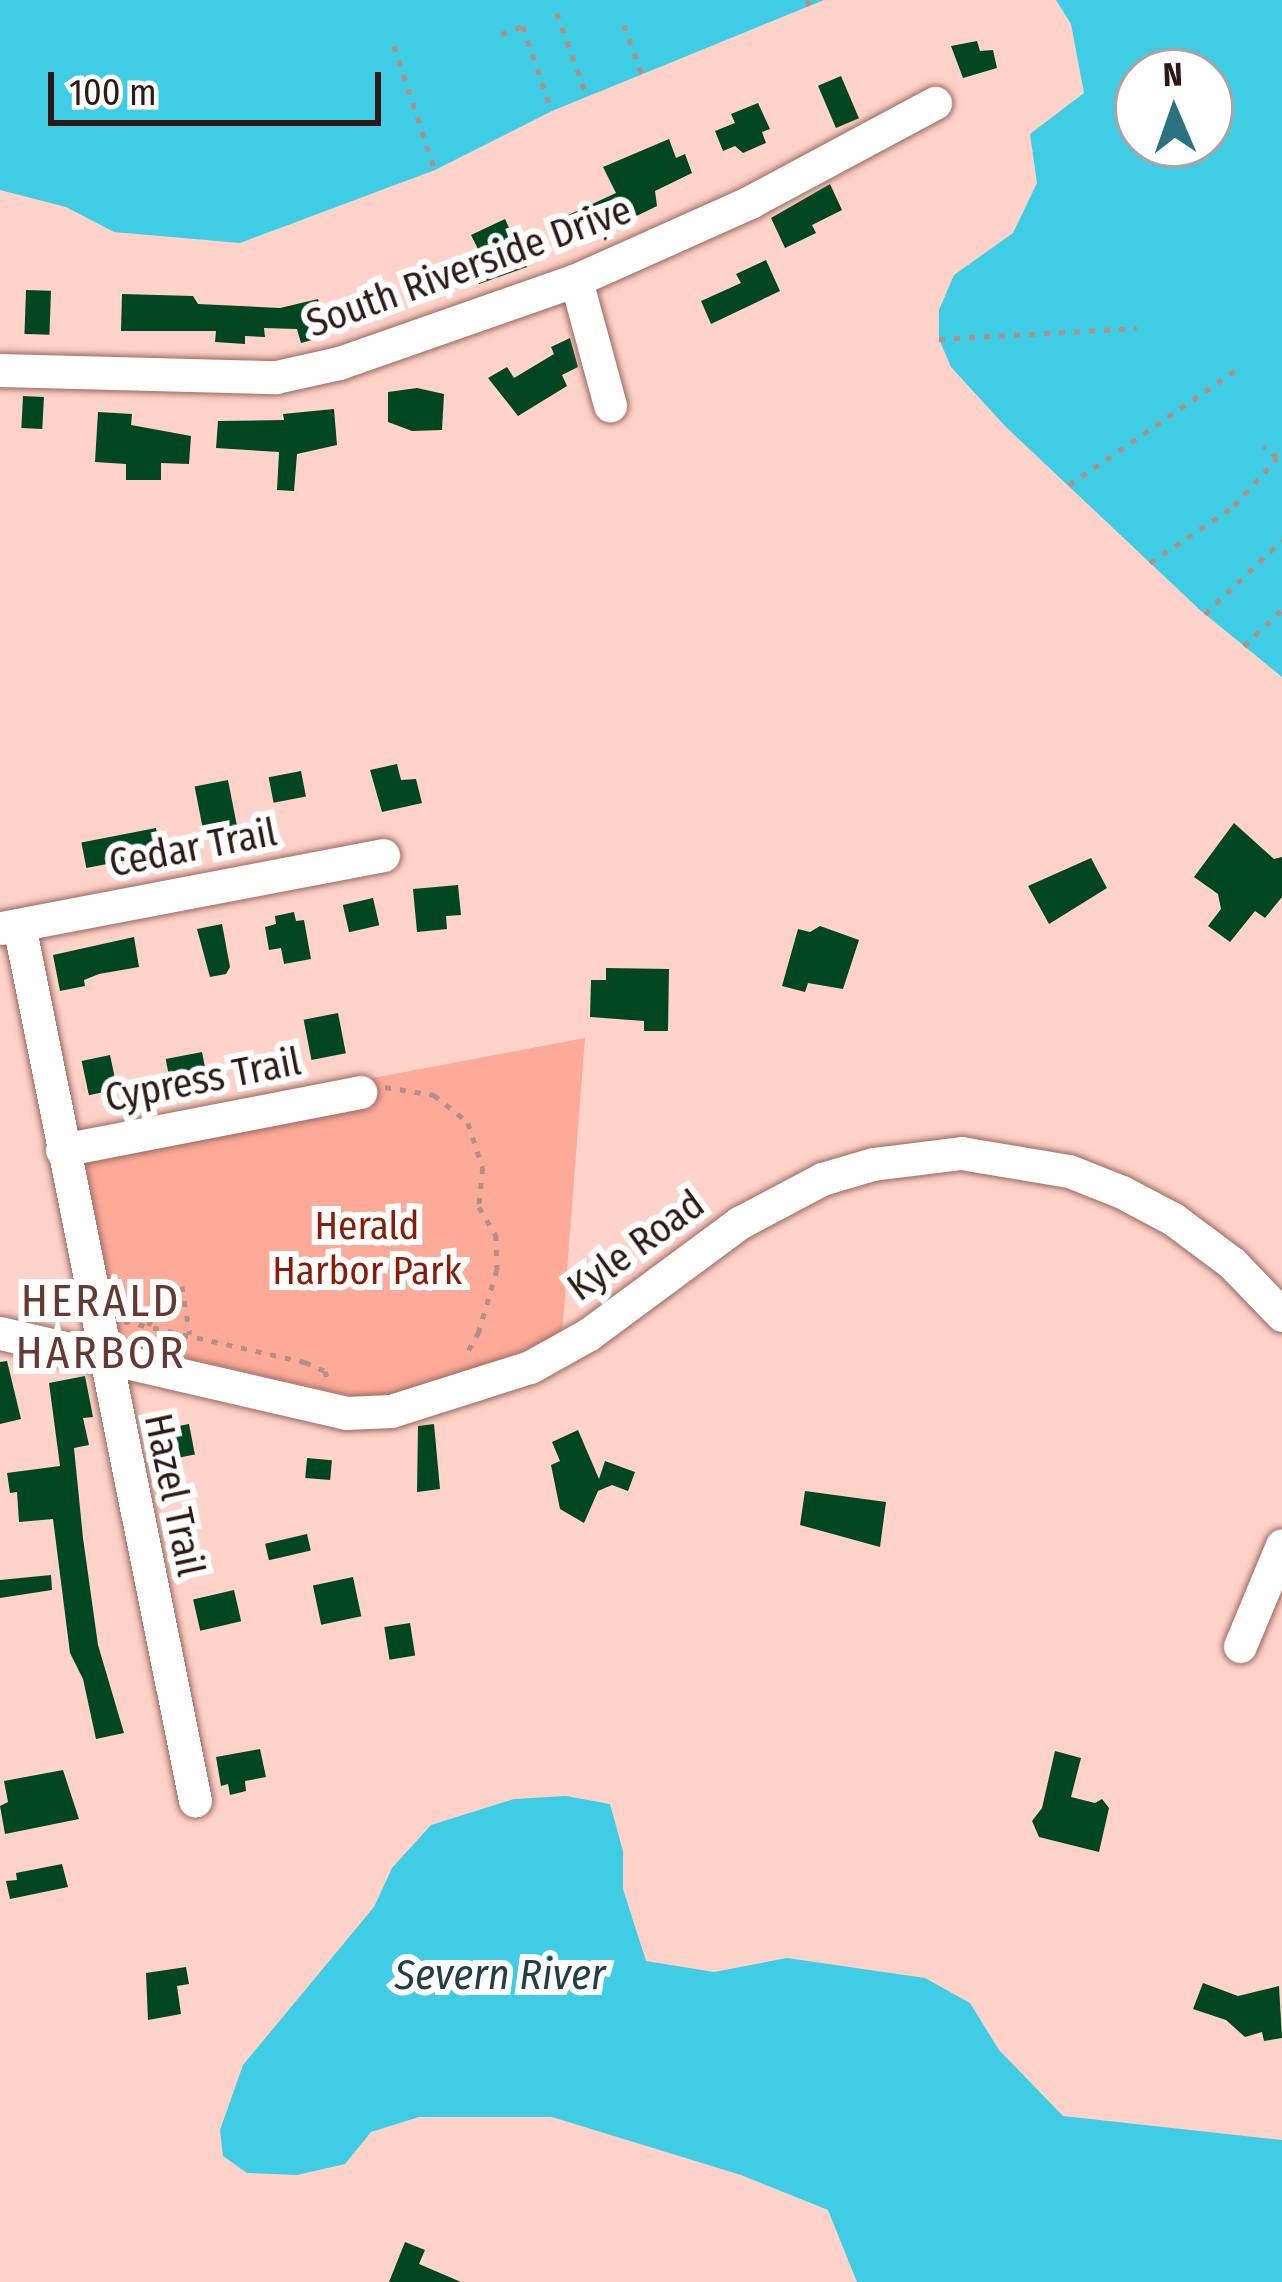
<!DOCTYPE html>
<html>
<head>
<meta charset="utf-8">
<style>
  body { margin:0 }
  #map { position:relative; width:1282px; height:2282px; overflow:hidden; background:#ffd3c9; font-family:"Fira Sans Condensed",sans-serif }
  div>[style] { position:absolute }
  .green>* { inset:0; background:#fdaa99 }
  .water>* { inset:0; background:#3fcce5 }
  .building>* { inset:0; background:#004620; transform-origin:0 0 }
  .path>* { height:4.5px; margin-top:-2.25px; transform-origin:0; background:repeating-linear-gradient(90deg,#b29088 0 6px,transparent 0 15px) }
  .roads { filter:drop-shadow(0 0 3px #98685e) drop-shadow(0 0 3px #98685e) }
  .minor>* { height:33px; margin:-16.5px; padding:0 16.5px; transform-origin:16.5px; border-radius:16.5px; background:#fff }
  span { translate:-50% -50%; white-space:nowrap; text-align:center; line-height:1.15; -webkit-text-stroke:12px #fff; paint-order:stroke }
  .street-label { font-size:39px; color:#2c1915 }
  .park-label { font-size:39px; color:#871c09 }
  .water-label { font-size:42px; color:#223f45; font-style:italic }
  .quarter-label { font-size:45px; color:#663a31; letter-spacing:3px }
  .north { position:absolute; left:1114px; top:48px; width:120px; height:120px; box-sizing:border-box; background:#fff; border:3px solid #aba3a1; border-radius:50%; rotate:358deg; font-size:33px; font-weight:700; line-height:48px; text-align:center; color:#2c1915 }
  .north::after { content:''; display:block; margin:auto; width:42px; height:54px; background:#2c7280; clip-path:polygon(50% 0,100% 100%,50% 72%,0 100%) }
  .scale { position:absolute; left:48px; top:72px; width:333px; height:54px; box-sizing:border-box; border:6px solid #2c1915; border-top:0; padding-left:15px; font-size:36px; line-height:42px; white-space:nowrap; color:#2c1915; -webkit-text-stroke:9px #fff; paint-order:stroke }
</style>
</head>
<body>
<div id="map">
  <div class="green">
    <i style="clip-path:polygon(585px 1038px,562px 1335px,541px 1349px,373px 1401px,112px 1341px,74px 1157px,362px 1080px)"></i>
  </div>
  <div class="water">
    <i style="clip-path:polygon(0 0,824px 0,552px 111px,435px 170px,240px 243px,114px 232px,66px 207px,0 190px)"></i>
    <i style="clip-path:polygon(evenodd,1056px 0,1282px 0,1282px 677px,1200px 610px,1006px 427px,951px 367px,939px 339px,939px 310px,954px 275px,1013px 233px,1037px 183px,1030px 134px,1084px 93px,1071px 24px,1056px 0,1138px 72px,1210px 72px,1210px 144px,1138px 144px,1138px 72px)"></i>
    <i style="clip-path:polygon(566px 1796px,610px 1804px,623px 1851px,623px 1889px,646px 1961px,714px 1972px,787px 1958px,925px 1978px,970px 2003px,999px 2050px,1063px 2116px,1282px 2140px,1282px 2282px,857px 2282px,828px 2210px,741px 2175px,552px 2117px,419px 2117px,371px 2132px,345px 2164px,297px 2175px,247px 2173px,223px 2156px,220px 2130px,243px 2065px,374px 1907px,392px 1868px,431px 1825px,514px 1799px)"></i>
  </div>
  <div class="building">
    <i style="clip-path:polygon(977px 41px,980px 51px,993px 50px,997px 68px,963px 78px,951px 46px)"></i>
    <i style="left:841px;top:76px;width:46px;height:25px;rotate:67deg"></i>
    <i style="clip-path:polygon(758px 103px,770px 129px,762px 132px,766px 143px,743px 153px,735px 146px,723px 151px,715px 131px,735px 123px,731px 114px)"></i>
    <i style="clip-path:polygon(669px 139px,676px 158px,685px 154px,692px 173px,655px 191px,657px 206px,616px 226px,605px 241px,601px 232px,576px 244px,566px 216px,616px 193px,603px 167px)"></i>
    <i style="clip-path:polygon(830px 184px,842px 210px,812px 225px,816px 233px,785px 248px,771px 218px)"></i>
    <i style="clip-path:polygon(505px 219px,527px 267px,479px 284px,470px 264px,471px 254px,479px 251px,471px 235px)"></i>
    <i style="clip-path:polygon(766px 260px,780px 291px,711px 324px,701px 301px,741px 283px,736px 274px)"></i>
    <i style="left:26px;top:290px;width:25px;height:44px;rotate:2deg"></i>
    <i style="clip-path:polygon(122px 294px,193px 296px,198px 304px,280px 308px,318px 299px,327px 336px,301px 343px,297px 329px,264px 328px,265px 337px,245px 336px,245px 344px,215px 342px,216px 331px,121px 331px)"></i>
    <i style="clip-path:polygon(570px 338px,578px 367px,562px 375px,567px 386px,518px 416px,488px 378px,507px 367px,514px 378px,554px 354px,551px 347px)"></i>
    <i style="clip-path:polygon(417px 388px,444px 394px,442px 430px,412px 431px,388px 422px,388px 392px)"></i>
    <i style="left:23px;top:396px;width:21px;height:32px;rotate:3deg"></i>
    <i style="clip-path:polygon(334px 409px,337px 445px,297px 454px,294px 491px,277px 490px,279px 452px,216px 448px,218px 421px,284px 420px,283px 414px)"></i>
    <i style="clip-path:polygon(98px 412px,132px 414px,131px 425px,191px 436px,189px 464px,161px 463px,161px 480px,126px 480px,126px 464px,95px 462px)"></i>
    <i style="clip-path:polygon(397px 764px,401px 780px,416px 779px,422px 803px,382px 812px,370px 770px)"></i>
    <i style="left:301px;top:771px;width:26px;height:33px;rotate:79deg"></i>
    <i style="left:228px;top:780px;width:48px;height:34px;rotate:79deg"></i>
    <i style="clip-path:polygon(1234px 823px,1274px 859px,1282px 857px,1282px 897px,1265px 918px,1255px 911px,1230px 942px,1208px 926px,1221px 909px,1218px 894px,1194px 877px)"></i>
    <i style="left:156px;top:828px;width:26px;height:76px;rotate:79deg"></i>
    <i style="clip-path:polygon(1091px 858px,1107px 888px,1049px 924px,1028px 886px)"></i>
    <i style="clip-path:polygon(458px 885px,461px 915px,446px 916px,447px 929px,417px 932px,413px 889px)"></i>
    <i style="left:373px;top:898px;width:28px;height:31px;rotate:77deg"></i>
    <i style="clip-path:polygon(294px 912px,296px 921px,304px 920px,311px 959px,284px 964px,281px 948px,269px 950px,265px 927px,276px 924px,275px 916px)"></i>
    <i style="clip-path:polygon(222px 924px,230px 967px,226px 974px,210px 977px,197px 929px)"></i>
    <i style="clip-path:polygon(820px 926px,859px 940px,843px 989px,808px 983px,805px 992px,782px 986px,798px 929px,810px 932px)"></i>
    <i style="clip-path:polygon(134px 937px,139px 967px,99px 974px,84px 980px,85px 986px,60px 991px,53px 955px)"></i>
    <i style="clip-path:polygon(606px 968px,669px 969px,668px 1031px,644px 1031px,644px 1021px,590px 1017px,591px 980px,606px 980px)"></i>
    <i style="left:338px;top:1013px;width:41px;height:35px;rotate:79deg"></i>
    <i style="left:202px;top:1052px;width:31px;height:37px;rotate:79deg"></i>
    <i style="left:110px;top:1055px;width:35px;height:29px;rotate:78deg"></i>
    <i style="clip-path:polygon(7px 1361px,21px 1419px,0 1424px,0 1362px)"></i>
    <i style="clip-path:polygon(85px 1376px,93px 1417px,83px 1418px,89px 1445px,74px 1448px,83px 1538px,98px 1645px,124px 1733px,96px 1739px,83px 1679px,70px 1653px,53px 1519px,19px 1522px,17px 1492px,10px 1493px,7px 1473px,60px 1466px,49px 1383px)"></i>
    <i style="left:189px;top:1424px;width:31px;height:41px;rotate:79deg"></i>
    <i style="clip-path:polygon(434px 1424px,440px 1489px,417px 1492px,418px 1426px)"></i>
    <i style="clip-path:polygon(578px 1430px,599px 1479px,605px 1461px,635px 1472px,628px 1491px,612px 1485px,598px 1491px,584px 1523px,560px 1509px,551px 1465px,560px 1461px,552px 1442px)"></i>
    <i style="left:307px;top:1458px;width:25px;height:20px;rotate:5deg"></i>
    <i style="clip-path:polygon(805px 1491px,886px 1502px,880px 1547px,800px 1525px)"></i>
    <i style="left:307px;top:1534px;width:17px;height:43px;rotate:77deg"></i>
    <i style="clip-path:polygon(51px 1575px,52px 1590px,0 1598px,0 1580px)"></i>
    <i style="left:353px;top:1577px;width:40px;height:41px;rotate:78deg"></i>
    <i style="left:234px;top:1590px;width:32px;height:42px;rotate:77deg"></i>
    <i style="left:410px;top:1623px;width:33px;height:26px;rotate:81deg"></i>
    <i style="clip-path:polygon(260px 1749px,266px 1777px,245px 1781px,246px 1791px,230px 1795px,228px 1784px,221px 1786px,216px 1757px)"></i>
    <i style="clip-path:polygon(1055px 1751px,1081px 1758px,1071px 1797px,1095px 1803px,1102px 1799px,1109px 1808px,1099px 1852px,1039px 1837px,1032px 1821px,1042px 1808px)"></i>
    <i style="clip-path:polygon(63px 1770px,79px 1819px,5px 1834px,0 1806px,8px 1802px,4px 1781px)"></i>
    <i style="clip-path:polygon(62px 1864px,68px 1887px,10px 1899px,6px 1881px,17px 1880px,16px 1873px)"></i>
    <i style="clip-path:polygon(186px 1967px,189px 1984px,177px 1986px,181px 2014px,148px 2020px,146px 1973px)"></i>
    <i style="clip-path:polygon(1203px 1983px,1238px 1996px,1279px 1986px,1282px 2038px,1264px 2041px,1262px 2032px,1245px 2037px,1226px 2020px,1193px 2009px)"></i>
    <i style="clip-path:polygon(405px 2242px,425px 2250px,419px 2264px,461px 2282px,389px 2282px)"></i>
  </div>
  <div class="path">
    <i style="left:807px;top:0;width:7px;rotate:63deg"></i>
    <i style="left:557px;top:13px;width:89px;rotate:70.3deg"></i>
    <i style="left:624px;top:25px;width:52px;rotate:69.8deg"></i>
    <i style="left:501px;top:34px;width:23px;rotate:-20deg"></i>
    <i style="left:523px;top:26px;width:90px;rotate:71.2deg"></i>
    <i style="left:394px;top:46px;width:131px;rotate:71.7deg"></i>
    <i style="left:939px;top:339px;width:198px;rotate:-3.2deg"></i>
    <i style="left:1069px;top:485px;width:201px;rotate:-34.6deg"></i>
    <i style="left:1150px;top:563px;width:102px;rotate:-34.2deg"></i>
    <i style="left:1234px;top:506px;width:64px;rotate:-48.1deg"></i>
    <i style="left:1277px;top:458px;width:18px;rotate:-139deg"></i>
    <i style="left:1205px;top:614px;width:107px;rotate:-43.9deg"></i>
    <i style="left:1244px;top:646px;width:53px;rotate:-44.2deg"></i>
    <i style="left:385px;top:1087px;width:50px;rotate:9.3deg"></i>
    <i style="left:434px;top:1095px;width:31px;rotate:38deg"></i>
    <i style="left:458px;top:1114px;width:13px;rotate:42deg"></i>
    <i style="left:468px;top:1123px;width:47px;rotate:71.6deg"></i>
    <i style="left:483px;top:1168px;width:39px;rotate:96deg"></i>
    <i style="left:479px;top:1207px;width:33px;rotate:59deg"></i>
    <i style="left:496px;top:1235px;width:35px;rotate:88deg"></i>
    <i style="left:497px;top:1270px;width:65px;rotate:106.2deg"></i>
    <i style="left:479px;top:1332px;width:29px;rotate:119deg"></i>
    <i style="left:182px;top:1286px;width:49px;rotate:80.5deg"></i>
    <i style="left:124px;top:1321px;width:186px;rotate:12.8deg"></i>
    <i style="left:305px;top:1362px;width:22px;rotate:24deg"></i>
    <i style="left:325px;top:1371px;width:9px;rotate:69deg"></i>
    <i style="left:148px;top:1326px;width:17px;rotate:-65deg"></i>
    <i style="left:155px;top:1311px;width:30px;rotate:-6deg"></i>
  </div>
  <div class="roads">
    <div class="minor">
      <i style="left:576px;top:280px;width:130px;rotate:74.8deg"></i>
      <i style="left:0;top:370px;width:276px;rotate:1.5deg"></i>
      <i style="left:276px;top:377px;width:65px;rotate:-12.5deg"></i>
      <i style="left:339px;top:363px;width:251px;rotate:-19.3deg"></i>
      <i style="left:576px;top:280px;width:191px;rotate:-24.1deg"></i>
      <i style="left:750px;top:202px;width:210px;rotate:-28.2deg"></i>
      <i style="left:19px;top:925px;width:893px;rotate:78.63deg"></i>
      <i style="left:1px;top:928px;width:389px;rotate:-10.8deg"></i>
      <i style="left:62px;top:1150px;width:304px;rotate:-11deg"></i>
      <i style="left:0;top:1333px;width:355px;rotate:13deg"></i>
      <i style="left:346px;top:1413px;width:45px;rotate:-2.5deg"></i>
      <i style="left:391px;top:1411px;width:146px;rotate:-17.6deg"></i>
      <i style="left:530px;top:1367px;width:68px;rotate:-29.2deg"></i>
      <i style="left:589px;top:1334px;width:187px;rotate:-36.5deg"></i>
      <i style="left:739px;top:1223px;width:94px;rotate:-27.9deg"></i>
      <i style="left:822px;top:1179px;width:53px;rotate:-16.4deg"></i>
      <i style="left:873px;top:1164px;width:89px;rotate:-7.1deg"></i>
      <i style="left:961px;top:1153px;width:109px;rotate:9.5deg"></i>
      <i style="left:1069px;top:1171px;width:57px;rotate:21.6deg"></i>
      <i style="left:1122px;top:1192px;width:58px;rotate:27.9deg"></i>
      <i style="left:1173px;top:1219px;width:74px;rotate:36.7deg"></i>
      <i style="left:1232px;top:1263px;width:72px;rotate:46.1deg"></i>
      <i style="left:1240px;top:1646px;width:109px;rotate:-67.4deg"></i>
    </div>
  </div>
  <div class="street-label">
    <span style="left:469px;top:267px;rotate:-20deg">South Riverside Drive</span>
    <span style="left:193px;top:848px;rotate:-11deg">Cedar Trail</span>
    <span style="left:203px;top:1080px;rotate:-11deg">Cypress Trail</span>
    <span style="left:636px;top:1246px;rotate:-36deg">Kyle Road</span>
    <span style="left:174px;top:1495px;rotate:78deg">Hazel Trail</span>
  </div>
  <div class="park-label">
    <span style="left:367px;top:1249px">Herald<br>Harbor Park</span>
  </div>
  <div class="water-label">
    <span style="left:500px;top:1975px">Severn River</span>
  </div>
  <div class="quarter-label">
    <span style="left:101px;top:1328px">HERALD<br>HARBOR</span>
  </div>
  <div class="north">N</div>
  <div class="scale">100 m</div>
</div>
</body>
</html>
